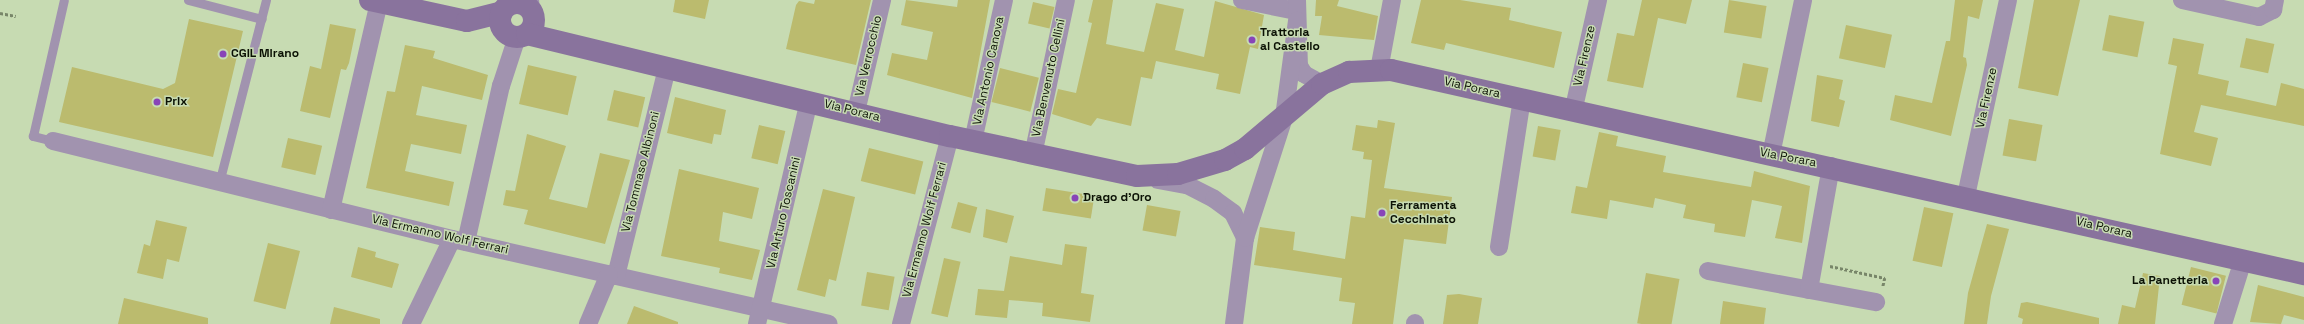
<!DOCTYPE html>
<html>
<head>
<meta charset="utf-8">
<style>
  body { margin:0 }
  #map { position:relative; width:2304px; height:324px; overflow:hidden; background:#c7dbb2; font-family:"Space Grotesk",sans-serif }
  div>[style] { position:absolute }
  .building>* { inset:0; background:#bbbb6e; transform-origin:0 0 }
  .path>* { height:2.5px; margin-top:-1.25px; transform-origin:0; background:repeating-linear-gradient(90deg,#788669 0 3px,transparent 0 5px) }
  .lane>* { height:9px; margin:-4.5px; padding:0 4.5px; transform-origin:4.5px; border-radius:4.5px; background:#a193af }
  .street>* { height:18px; margin:-9px; padding:0 9px; transform-origin:9px; border-radius:9px; background:#a193af }
  .secondary>* { height:22px; margin:-11px; padding:0 11px; transform-origin:11px; border-radius:11px; background:#89739d }
  .secondary>.ring { margin:-11px; padding:0; box-sizing:content-box; background:none; border:22px solid #89739d; border-radius:50% }
  .dots>* { width:11px; height:11px; translate:-50% -50%; box-sizing:border-box; border:2px solid #c7dbb2; border-radius:50% }
  span { translate:-50% -50%; white-space:nowrap; text-align:center; line-height:1.15; -webkit-text-stroke:3px #c7dbb2; paint-order:stroke }
  .poi-label { font-size:12px; color:#0b1104; font-weight:700 }
  .left { translate:0 -50%; text-align:left }
  .right { translate:-100% -50%; text-align:right }
  .street-label { font-size:12px; color:#0b1104 }
</style>
</head>
<body>
<div id="map">
  <div class="building">
    <i style="clip-path:polygon(675px 0,709px 0,705px 19px,673px 12px)"></i>
    <i style="clip-path:polygon(815px 0,871px 0,856px 65px,786px 49px,796px 5px,799px 1px,814px 4px)"></i>
    <i style="clip-path:polygon(906px 0,957px 7px,958px 0,990px 0,972px 98px,887px 75px,892px 53px,927px 60px,933px 32px,901px 25px)"></i>
    <i style="clip-path:polygon(1093px 0,1113px 0,1106px 44px,1144px 52px,1156px 3px,1184px 9px,1175px 50px,1204px 57px,1215px 1px,1264px 15px,1258px 49px,1250px 47px,1240px 94px,1216px 89px,1219px 74px,1156px 61px,1152px 79px,1141px 77px,1131px 126px,1097px 118px,1091px 126px,1052px 114px,1058px 89px,1076px 93px,1092px 23px,1088px 22px)"></i>
    <i style="clip-path:polygon(1316px 0,1339px 0,1337px 6px,1378px 16px,1374px 40px,1319px 35px,1322px 16px,1315px 16px)"></i>
    <i style="clip-path:polygon(1421px 0,1460px 0,1511px 8px,1509px 20px,1562px 32px,1554px 68px,1446px 43px,1444px 50px,1411px 43px)"></i>
    <i style="clip-path:polygon(1642px 0,1692px 0,1686px 24px,1658px 18px,1643px 88px,1607px 81px,1617px 33px,1634px 36px)"></i>
    <i style="left:1729px;top:0;width:38px;height:33px;rotate:9deg"></i>
    <i style="clip-path:polygon(1955px 0,1983px 0,1979px 19px,1968px 16px,1963px 57px,1966px 58px,1967px 65px,1951px 136px,1890px 120px,1895px 95px,1932px 103px,1946px 41px,1950px 41px)"></i>
    <i style="clip-path:polygon(2034px 0,2080px 0,2058px 96px,2018px 88px)"></i>
    <i style="left:1033px;top:2px;width:22px;height:22px;rotate:13deg"></i>
    <i style="left:2109px;top:15px;width:36px;height:36px;rotate:11deg"></i>
    <i style="clip-path:polygon(189px 19px,243px 31px,213px 157px,59px 122px,72px 67px,163px 89px,175px 83px)"></i>
    <i style="clip-path:polygon(330px 24px,356px 29px,349px 63px,346px 70px,341px 69px,330px 118px,300px 111px,310px 66px,321px 69px)"></i>
    <i style="left:1846px;top:25px;width:47px;height:34px;rotate:12deg"></i>
    <i style="clip-path:polygon(2173px 38px,2204px 44px,2198px 74px,2229px 81px,2226px 95px,2276px 106px,2281px 83px,2304px 89px,2304px 126px,2201px 105px,2194px 132px,2218px 138px,2211px 166px,2160px 154px,2177px 66px,2168px 64px)"></i>
    <i style="left:2246px;top:38px;width:29px;height:30px;rotate:12deg"></i>
    <i style="clip-path:polygon(405px 45px,435px 51px,433px 58px,488px 75px,482px 100px,422px 86px,416px 115px,467px 125px,461px 154px,411px 144px,405px 171px,454px 182px,449px 206px,366px 188px,387px 91px,395px 92px)"></i>
    <i style="left:1743px;top:63px;width:26px;height:35px;rotate:11deg"></i>
    <i style="left:528px;top:65px;width:50px;height:40px;rotate:13deg"></i>
    <i style="left:1000px;top:68px;width:40px;height:35px;rotate:14deg"></i>
    <i style="clip-path:polygon(1817px 75px,1843px 80px,1839px 99px,1845px 101px,1839px 127px,1811px 121px)"></i>
    <i style="left:614px;top:90px;width:32px;height:31px;rotate:13deg"></i>
    <i style="clip-path:polygon(675px 97px,726px 110px,721px 135px,714px 134px,712px 144px,667px 133px)"></i>
    <i style="left:2009px;top:119px;width:34px;height:37px;rotate:10deg"></i>
    <i style="clip-path:polygon(1378px 120px,1395px 123px,1384px 188px,1452px 197px,1446px 244px,1404px 239px,1393px 324px,1352px 324px,1355px 303px,1339px 301px,1342px 278px,1254px 265px,1260px 227px,1295px 232px,1293px 250px,1345px 259px,1351px 216px,1365px 218px,1372px 160px,1363px 159px,1364px 152px,1352px 150px,1356px 125px,1377px 128px)"></i>
    <i style="left:759px;top:125px;width:27px;height:34px;rotate:13deg"></i>
    <i style="left:1538px;top:126px;width:23px;height:31px;rotate:10deg"></i>
    <i style="clip-path:polygon(1599px 132px,1618px 136px,1616px 146px,1666px 156px,1663px 172px,1751px 187px,1754px 171px,1810px 186px,1802px 243px,1775px 238px,1782px 206px,1752px 200px,1745px 237px,1714px 232px,1715px 224px,1683px 218px,1686px 205px,1655px 198px,1653px 208px,1610px 200px,1607px 219px,1571px 213px,1576px 186px,1587px 188px)"></i>
    <i style="clip-path:polygon(527px 134px,566px 146px,549px 199px,587px 208px,600px 153px,630px 160px,605px 244px,524px 224px,528px 210px,503px 205px,506px 190px,515px 191px)"></i>
    <i style="left:288px;top:138px;width:35px;height:30px;rotate:13deg"></i>
    <i style="left:869px;top:148px;width:56px;height:34px;rotate:14deg"></i>
    <i style="clip-path:polygon(679px 169px,759px 188px,752px 219px,723px 212px,719px 241px,760px 250px,752px 280px,719px 273px,720px 268px,661px 256px)"></i>
    <i style="left:1046px;top:188px;width:49px;height:23px;rotate:9deg"></i>
    <i style="clip-path:polygon(823px 189px,855px 197px,836px 281px,829px 279px,825px 297px,797px 290px)"></i>
    <i style="left:958px;top:202px;width:20px;height:27px;rotate:15deg"></i>
    <i style="left:1147px;top:205px;width:34px;height:26px;rotate:10deg"></i>
    <i style="left:1924px;top:207px;width:30px;height:55px;rotate:12deg"></i>
    <i style="clip-path:polygon(986px 209px,1014px 216px,1007px 243px,983px 237px)"></i>
    <i style="clip-path:polygon(156px 220px,187px 227px,179px 262px,167px 259px,163px 279px,137px 273px,144px 244px,150px 246px)"></i>
    <i style="clip-path:polygon(1987px 224px,2009px 229px,1991px 296px,1987px 324px,1964px 324px,1968px 293px)"></i>
    <i style="left:268px;top:243px;width:33px;height:60px;rotate:14deg"></i>
    <i style="clip-path:polygon(1065px 244px,1087px 247px,1081px 293px,1094px 295px,1090px 322px,1042px 316px,1043px 303px,1009px 300px,1007px 318px,975px 315px,978px 289px,1004px 291px,1010px 256px,1062px 265px)"></i>
    <i style="clip-path:polygon(358px 247px,376px 252px,375px 257px,399px 264px,392px 288px,351px 277px)"></i>
    <i style="left:944px;top:258px;width:17px;height:57px;rotate:13deg"></i>
    <i style="left:2191px;top:267px;width:36px;height:39px;rotate:14deg"></i>
    <i style="left:867px;top:272px;width:28px;height:34px;rotate:10deg"></i>
    <i style="left:1646px;top:273px;width:34px;height:51px;rotate:10deg"></i>
    <i style="clip-path:polygon(2143px 273px,2160px 276px,2155px 324px,2118px 324px,2122px 305px,2135px 308px)"></i>
    <i style="clip-path:polygon(2258px 285px,2304px 297px,2304px 320px,2284px 315px,2281px 324px,2250px 322px)"></i>
    <i style="clip-path:polygon(1459px 294px,1482px 298px,1478px 324px,1443px 324px,1447px 295px)"></i>
    <i style="clip-path:polygon(124px 298px,208px 318px,208px 324px,118px 324px)"></i>
    <i style="clip-path:polygon(1723px 301px,1766px 308px,1764px 324px,1720px 324px)"></i>
    <i style="clip-path:polygon(2027px 302px,2099px 318px,2099px 324px,2022px 324px,2023px 319px,2018px 317px,2021px 303px)"></i>
    <i style="clip-path:polygon(634px 306px,678px 322px,678px 324px,627px 324px)"></i>
    <i style="clip-path:polygon(334px 307px,380px 319px,380px 324px,330px 324px)"></i>
  </div>
  <div class="path">
    <i style="left:0;top:13px;width:16px;rotate:11deg"></i>
    <i style="left:1830px;top:266px;width:56px;rotate:12.3deg"></i>
    <i style="left:1885px;top:278px;width:9px;rotate:103deg"></i>
  </div>
  <div class="lane">
    <i style="left:188px;top:0;width:76px;rotate:14.4deg"></i>
    <i style="left:53px;top:141px;width:21px;rotate:-166deg"></i>
    <i style="left:33px;top:136px;width:139px;rotate:-77.2deg"></i>
    <i style="left:220px;top:179px;width:185px;rotate:-75.6deg"></i>
  </div>
  <div class="street">
    <i style="left:530px;top:0;width:9px;rotate:84deg"></i>
    <i style="left:1242px;top:0;width:55px;rotate:11.5deg"></i>
    <i style="left:1297px;top:0;width:66px;rotate:88.3deg"></i>
    <i style="left:1299px;top:66px;width:9px;rotate:58deg"></i>
    <i style="left:1304px;top:74px;width:21px;rotate:29deg"></i>
    <i style="left:2182px;top:0;width:79px;rotate:12.4deg"></i>
    <i style="left:2259px;top:17px;width:16px;rotate:-27deg"></i>
    <i style="left:2273px;top:10px;width:10px;rotate:-79deg"></i>
    <i style="left:510px;top:4px;width:4px;rotate:-63deg"></i>
    <i style="left:1379px;top:70px;width:71px;rotate:-79.5deg"></i>
    <i style="left:856px;top:112px;width:115px;rotate:-76.9deg"></i>
    <i style="left:1573px;top:112px;width:115px;rotate:-77.4deg"></i>
    <i style="left:53px;top:141px;width:411px;rotate:13.8deg"></i>
    <i style="left:452px;top:239px;width:386px;rotate:12.7deg"></i>
    <i style="left:973px;top:141px;width:144px;rotate:-77.6deg"></i>
    <i style="left:1033px;top:155px;width:158px;rotate:-78deg"></i>
    <i style="left:1771px;top:155px;width:158px;rotate:-78.3deg"></i>
    <i style="left:1158px;top:180px;width:29px;rotate:10deg"></i>
    <i style="left:1187px;top:185px;width:30px;rotate:27deg"></i>
    <i style="left:1214px;top:199px;width:24px;rotate:36deg"></i>
    <i style="left:1233px;top:213px;width:28px;rotate:64deg"></i>
    <i style="left:1966px;top:196px;width:200px;rotate:-77.9deg"></i>
    <i style="left:331px;top:210px;width:213px;rotate:-77deg"></i>
    <i style="left:466px;top:242px;width:160px;rotate:-77.4deg"></i>
    <i style="left:501px;top:86px;width:52px;rotate:-71.9deg"></i>
    <i style="left:1499px;top:247px;width:150px;rotate:-81.2deg"></i>
    <i style="left:1708px;top:271px;width:171px;rotate:10.5deg"></i>
    <i style="left:616px;top:276px;width:214px;rotate:-76.2deg"></i>
    <i style="left:1809px;top:290px;width:126px;rotate:-79.9deg"></i>
    <i style="left:411px;top:324px;width:94px;rotate:-64.2deg"></i>
    <i style="left:588px;top:324px;width:54px;rotate:-67.2deg"></i>
    <i style="left:757px;top:324px;width:229px;rotate:-76.9deg"></i>
    <i style="left:901px;top:324px;width:194px;rotate:-75.4deg"></i>
    <i style="left:1234px;top:324px;width:87px;rotate:-82.7deg"></i>
    <i style="left:1245px;top:238px;width:127px;rotate:-72.1deg"></i>
    <i style="left:1284px;top:117px;width:97px;rotate:-82.3deg"></i>
    <i style="left:1415px;top:324px;width:1px;rotate:-90deg"></i>
    <i style="left:2223px;top:324px;width:67px;rotate:-72.6deg"></i>
  </div>
  <div class="secondary">
    <i style="left:370px;top:0;width:99px;rotate:12.2deg"></i>
    <i style="left:467px;top:21px;width:36px;rotate:-14deg"></i>
    <i class="ring" style="left:500px;top:3px;width:12px;height:12px"></i>
    <i style="left:527px;top:34px;width:435px;rotate:13.6deg"></i>
    <i style="left:950px;top:136px;width:191px;rotate:12.1deg"></i>
    <i style="left:1137px;top:176px;width:41px;rotate:-2.8deg"></i>
    <i style="left:1178px;top:174px;width:49px;rotate:-16.6deg"></i>
    <i style="left:1225px;top:160px;width:23px;rotate:-29deg"></i>
    <i style="left:1245px;top:149px;width:101px;rotate:-40.2deg"></i>
    <i style="left:1322px;top:84px;width:30px;rotate:-24deg"></i>
    <i style="left:1349px;top:72px;width:42px;rotate:-2.7deg"></i>
    <i style="left:1391px;top:70px;width:936px;rotate:12.6deg"></i>
  </div>
  <div class="dots">
    <i style="left:1252px;top:40px;background:#8844b8"></i>
    <i style="left:223px;top:54px;background:#8844b8"></i>
    <i style="left:157px;top:102px;background:#8844b8"></i>
    <i style="left:1075px;top:198px;background:#8844b8"></i>
    <i style="left:1382px;top:213px;background:#8844b8"></i>
    <i style="left:2216px;top:281px;background:#8844b8"></i>
  </div>
  <div class="poi-label">
    <span class="left" style="left:1260px;top:40px">Trattoria<br>al Castello</span>
    <span class="left" style="left:231px;top:54px">CGIL Mirano</span>
    <span class="left" style="left:165px;top:102px">Prix</span>
    <span class="left" style="left:1083px;top:198px">Drago d'Oro</span>
    <span class="left" style="left:1390px;top:213px">Ferramenta<br>Cecchinato</span>
    <span class="right" style="left:2208px;top:281px">La Panetteria</span>
  </div>
  <div class="street-label">
    <span style="left:869px;top:56px;rotate:-77deg">Via Verrocchio</span>
    <span style="left:1585px;top:56px;rotate:-77deg">Via Firenze</span>
    <span style="left:989px;top:71px;rotate:-78deg">Via Antonio Canova</span>
    <span style="left:1049px;top:78px;rotate:-78deg">Via Benvenuto Cellini</span>
    <span style="left:1472px;top:88px;rotate:13deg">Via Porara</span>
    <span style="left:1987px;top:98px;rotate:-78deg">Via Firenze</span>
    <span style="left:852px;top:111px;rotate:14deg">Via Porara</span>
    <span style="left:1788px;top:158px;rotate:11deg">Via Porara</span>
    <span style="left:641px;top:172px;rotate:-76deg">Via Tommaso Albinoni</span>
    <span style="left:784px;top:213px;rotate:-77deg">Via Arturo Toscanini</span>
    <span style="left:2104px;top:228px;rotate:13deg">Via Porara</span>
    <span style="left:925px;top:230px;rotate:-75deg">Via Ermanno Wolf Ferrari</span>
    <span style="left:440px;top:235px;rotate:13deg">Via Ermanno Wolf Ferrari</span>
  </div>
</div>
</body>
</html>
